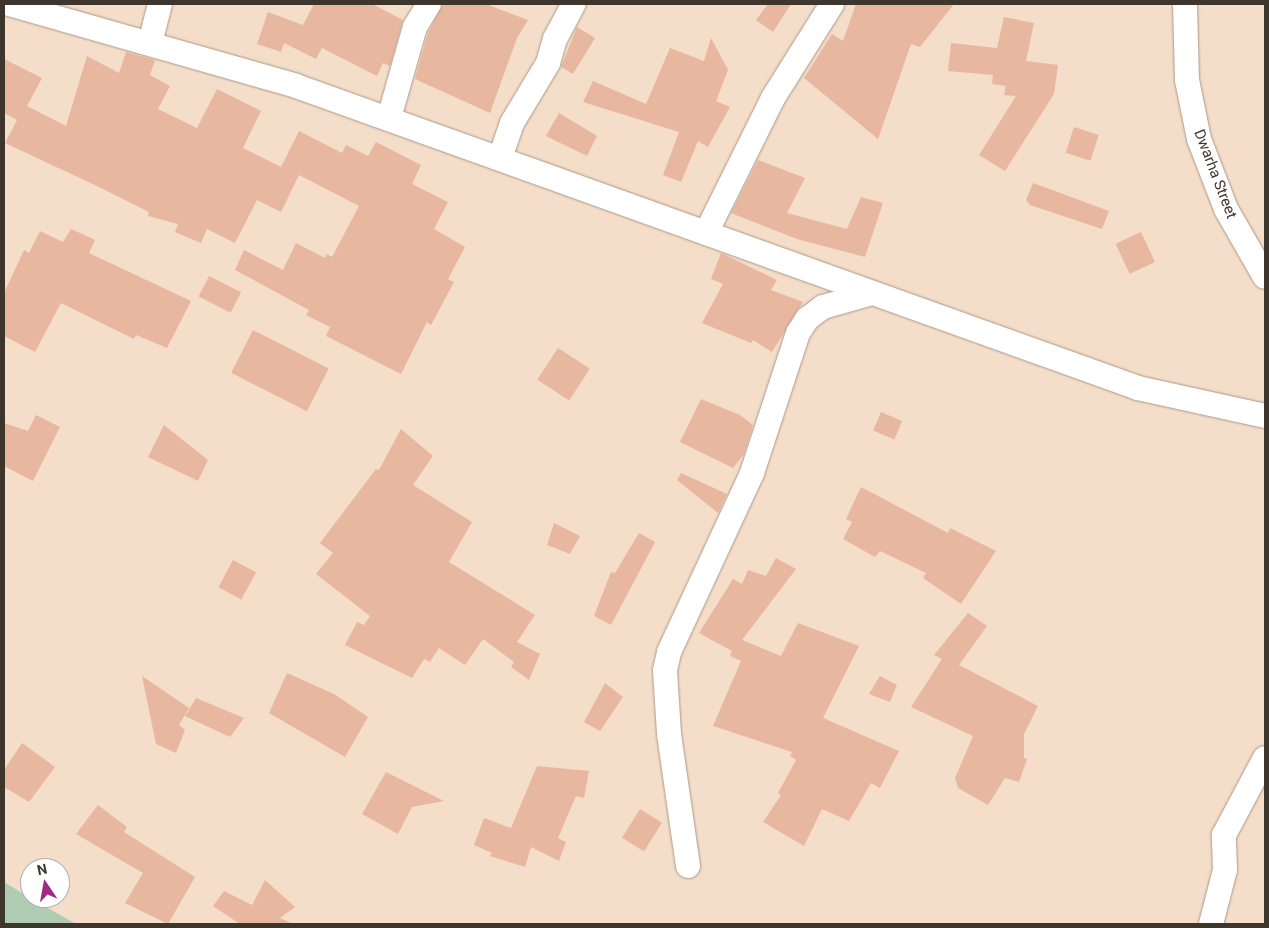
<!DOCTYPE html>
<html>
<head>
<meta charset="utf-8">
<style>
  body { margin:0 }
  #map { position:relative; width:1269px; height:928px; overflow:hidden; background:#f4ddc9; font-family:Roboto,sans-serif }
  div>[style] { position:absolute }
  .green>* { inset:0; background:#b0ccb3 }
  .building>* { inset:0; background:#e8b7a0; transform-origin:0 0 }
  .roads { filter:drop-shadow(0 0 1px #ae9886) drop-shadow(0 0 1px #ae9886) }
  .minor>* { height:24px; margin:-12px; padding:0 12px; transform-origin:12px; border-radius:12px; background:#fff }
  span { translate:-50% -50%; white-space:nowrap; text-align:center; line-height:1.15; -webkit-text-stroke:4px #fff; paint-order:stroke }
  .street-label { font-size:15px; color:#3e352d }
  .frame { position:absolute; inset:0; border:5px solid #3e352d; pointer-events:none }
  .north { position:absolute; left:20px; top:858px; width:50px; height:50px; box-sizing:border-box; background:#fff; border:1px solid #b2aeab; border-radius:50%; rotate:348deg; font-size:14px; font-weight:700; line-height:20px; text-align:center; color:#3e352d }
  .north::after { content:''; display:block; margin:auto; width:18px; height:22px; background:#a12b84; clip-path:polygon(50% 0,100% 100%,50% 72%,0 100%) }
</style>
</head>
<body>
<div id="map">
  <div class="green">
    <i style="clip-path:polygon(4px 882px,30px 898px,76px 924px,4px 924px)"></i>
  </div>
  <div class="building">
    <i style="clip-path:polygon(314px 4px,372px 4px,403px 20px,390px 66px,383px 63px,377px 76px,322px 48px,316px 59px,284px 43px,281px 52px,257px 44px,268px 12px,303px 25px)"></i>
    <i style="clip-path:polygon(443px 4px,486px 4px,528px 20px,517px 38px,490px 113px,415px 79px,428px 33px)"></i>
    <i style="clip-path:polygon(768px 4px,791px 4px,773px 32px,756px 20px)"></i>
    <i style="clip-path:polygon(856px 4px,954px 4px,920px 47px,911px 44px,878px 139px,804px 78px,832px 34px,843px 41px)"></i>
    <i style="clip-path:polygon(1004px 17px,1034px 23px,1026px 61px,1058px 65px,1054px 94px,1005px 171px,979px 155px,1016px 96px,1004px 95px,1006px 86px,992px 84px,993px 75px,948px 71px,951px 43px,997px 48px)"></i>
    <i style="clip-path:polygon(577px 27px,595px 38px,573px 74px,561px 67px)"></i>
    <i style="clip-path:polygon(711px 38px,728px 70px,716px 101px,730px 107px,708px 147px,698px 141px,681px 182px,663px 175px,679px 132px,583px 102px,593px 81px,646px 104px,670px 48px,704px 61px)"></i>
    <i style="clip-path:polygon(126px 52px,155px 60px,150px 75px,170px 86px,158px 109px,197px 128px,217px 89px,261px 111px,243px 148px,281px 167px,299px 131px,342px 153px,346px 145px,368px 156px,376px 142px,421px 165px,412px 184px,448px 202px,434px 229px,465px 247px,448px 279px,454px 282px,431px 325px,427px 322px,401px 374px,326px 336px,330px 327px,306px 315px,309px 310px,235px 270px,244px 250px,283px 270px,296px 243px,325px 258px,327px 254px,332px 257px,359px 206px,299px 175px,281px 212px,257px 200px,235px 243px,207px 229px,201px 243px,175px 232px,178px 224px,148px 216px,149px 212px,99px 187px,5px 143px,17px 120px,4px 113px,4px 59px,42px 78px,27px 106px,66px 126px,87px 56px,119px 73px)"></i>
    <i style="clip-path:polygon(559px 113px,597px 136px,587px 156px,546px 136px)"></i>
    <i style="left:1074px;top:127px;width:26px;height:27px;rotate:18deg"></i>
    <i style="clip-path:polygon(758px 160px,805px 178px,787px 213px,847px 229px,861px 197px,883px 203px,865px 257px,797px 239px,731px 213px)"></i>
    <i style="clip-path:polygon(1033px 183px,1109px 211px,1102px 229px,1030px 205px,1026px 200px)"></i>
    <i style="clip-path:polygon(71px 229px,95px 240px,89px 253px,191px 301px,167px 348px,136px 335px,134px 339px,61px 303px,35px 352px,4px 336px,4px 293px,24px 250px,29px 253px,40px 231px,63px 242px)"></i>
    <i style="left:1141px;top:232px;width:33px;height:28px;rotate:65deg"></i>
    <i style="clip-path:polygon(721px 253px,777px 280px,771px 290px,803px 302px,772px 352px,753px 340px,751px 343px,702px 323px,723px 284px,711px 279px)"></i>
    <i style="left:209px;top:276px;width:36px;height:23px;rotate:27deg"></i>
    <i style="left:253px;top:330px;width:85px;height:48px;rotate:27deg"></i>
    <i style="left:558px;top:348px;width:38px;height:38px;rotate:33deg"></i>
    <i style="clip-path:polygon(701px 399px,740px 415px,753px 425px,744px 454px,733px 468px,680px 442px)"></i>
    <i style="left:881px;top:412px;width:23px;height:20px;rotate:23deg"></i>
    <i style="clip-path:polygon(36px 415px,60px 427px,33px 481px,4px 466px,4px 423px,28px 431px)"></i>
    <i style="clip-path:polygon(164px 425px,208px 460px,198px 481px,148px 457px)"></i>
    <i style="clip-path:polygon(401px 429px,433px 456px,413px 485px,472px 522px,449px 562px,535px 615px,517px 642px,540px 654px,529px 680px,511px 667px,514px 662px,483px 639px,465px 665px,439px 648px,430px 662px,424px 659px,412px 678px,345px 645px,357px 622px,364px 625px,370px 616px,316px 574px,333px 553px,320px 543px,376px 469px,379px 470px)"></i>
    <i style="clip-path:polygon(681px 473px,727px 494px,718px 513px,677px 480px)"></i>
    <i style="clip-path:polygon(861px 487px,948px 533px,950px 528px,996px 551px,961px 604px,923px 578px,926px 573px,880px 551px,875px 557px,843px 539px,852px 522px,846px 519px)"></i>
    <i style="clip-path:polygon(554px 523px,580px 536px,570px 554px,547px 545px)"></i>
    <i style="clip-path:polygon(639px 533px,655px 542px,611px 625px,594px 616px,611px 572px,615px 573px)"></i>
    <i style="clip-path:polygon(776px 558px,796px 569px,742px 640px,781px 656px,798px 623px,859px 646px,823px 718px,899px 751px,880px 788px,871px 783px,849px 821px,822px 809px,804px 846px,763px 822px,781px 795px,778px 793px,796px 760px,790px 756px,792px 752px,713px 726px,741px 661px,730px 656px,732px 651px,699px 633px,733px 579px,742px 584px,748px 570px,766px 576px)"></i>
    <i style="left:233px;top:560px;width:26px;height:31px;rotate:28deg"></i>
    <i style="clip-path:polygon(968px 613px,987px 626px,959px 665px,1038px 706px,1024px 734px,1024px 758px,1027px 759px,1019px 782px,1005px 778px,988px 805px,958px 788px,955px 778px,973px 736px,911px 707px,942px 659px,934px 655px)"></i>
    <i style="clip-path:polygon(287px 673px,334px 694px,368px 717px,345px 757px,269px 713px)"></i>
    <i style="clip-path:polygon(142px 676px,189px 708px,179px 725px,185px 730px,176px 753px,156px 744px)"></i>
    <i style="clip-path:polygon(880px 676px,897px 685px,890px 702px,869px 694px)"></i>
    <i style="clip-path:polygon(605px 683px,623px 697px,600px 731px,584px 722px)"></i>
    <i style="clip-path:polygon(196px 698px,244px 718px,230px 737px,185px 716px)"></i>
    <i style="clip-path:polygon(22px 743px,55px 767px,29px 802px,4px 787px,4px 770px)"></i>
    <i style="clip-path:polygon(537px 766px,589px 771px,584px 798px,576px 796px,558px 838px,566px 842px,559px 861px,531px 847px,525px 867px,490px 856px,492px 853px,474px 845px,484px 818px,511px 828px)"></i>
    <i style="clip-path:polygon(386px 772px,444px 801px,412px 807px,398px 834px,362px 814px)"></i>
    <i style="clip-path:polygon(98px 805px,127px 827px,124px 832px,195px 877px,168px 924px,125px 903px,143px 873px,76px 834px)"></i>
    <i style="left:640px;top:809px;width:26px;height:34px;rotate:32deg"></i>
    <i style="clip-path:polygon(265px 880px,295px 907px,280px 918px,293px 924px,240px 924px,213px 906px,224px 891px,252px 905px)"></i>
  </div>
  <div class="roads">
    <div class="minor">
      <i style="left:9px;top:4px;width:298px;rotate:15.9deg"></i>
      <i style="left:296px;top:86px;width:895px;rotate:19.73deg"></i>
      <i style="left:1138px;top:388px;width:130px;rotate:12.4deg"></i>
      <i style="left:1185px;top:4px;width:76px;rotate:88.5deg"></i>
      <i style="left:1187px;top:80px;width:60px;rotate:78.5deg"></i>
      <i style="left:1199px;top:139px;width:75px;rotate:68.9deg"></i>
      <i style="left:1226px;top:209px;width:78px;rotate:60.2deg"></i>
      <i style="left:150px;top:43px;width:40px;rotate:-75.6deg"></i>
      <i style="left:389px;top:118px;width:95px;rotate:-74.1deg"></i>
      <i style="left:415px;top:27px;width:27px;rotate:-59deg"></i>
      <i style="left:500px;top:158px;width:37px;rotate:-71deg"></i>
      <i style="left:512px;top:123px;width:70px;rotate:-59deg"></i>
      <i style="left:548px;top:63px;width:25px;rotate:-74deg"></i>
      <i style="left:555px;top:39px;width:40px;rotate:-62deg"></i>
      <i style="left:706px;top:233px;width:151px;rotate:-63.6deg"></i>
      <i style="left:773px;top:98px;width:111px;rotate:-57.9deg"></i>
      <i style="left:688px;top:866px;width:133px;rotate:-98.2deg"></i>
      <i style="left:669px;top:734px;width:64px;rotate:-93.6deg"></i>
      <i style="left:665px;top:670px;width:18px;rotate:-77deg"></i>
      <i style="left:669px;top:652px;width:197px;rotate:-65.1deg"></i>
      <i style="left:752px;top:473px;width:147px;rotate:-71.8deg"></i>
      <i style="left:798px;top:333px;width:17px;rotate:-57deg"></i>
      <i style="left:807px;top:319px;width:20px;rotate:-37deg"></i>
      <i style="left:823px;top:307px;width:51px;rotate:-15.9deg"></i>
      <i style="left:1211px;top:924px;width:56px;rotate:-75.5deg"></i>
      <i style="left:1225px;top:870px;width:35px;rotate:-92deg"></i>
      <i style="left:1224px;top:835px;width:87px;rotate:-62deg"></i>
    </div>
  </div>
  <div class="street-label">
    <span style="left:1215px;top:174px;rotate:69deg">Dwarha Street</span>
  </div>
  <div class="frame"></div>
  <div class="north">N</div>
</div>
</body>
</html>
